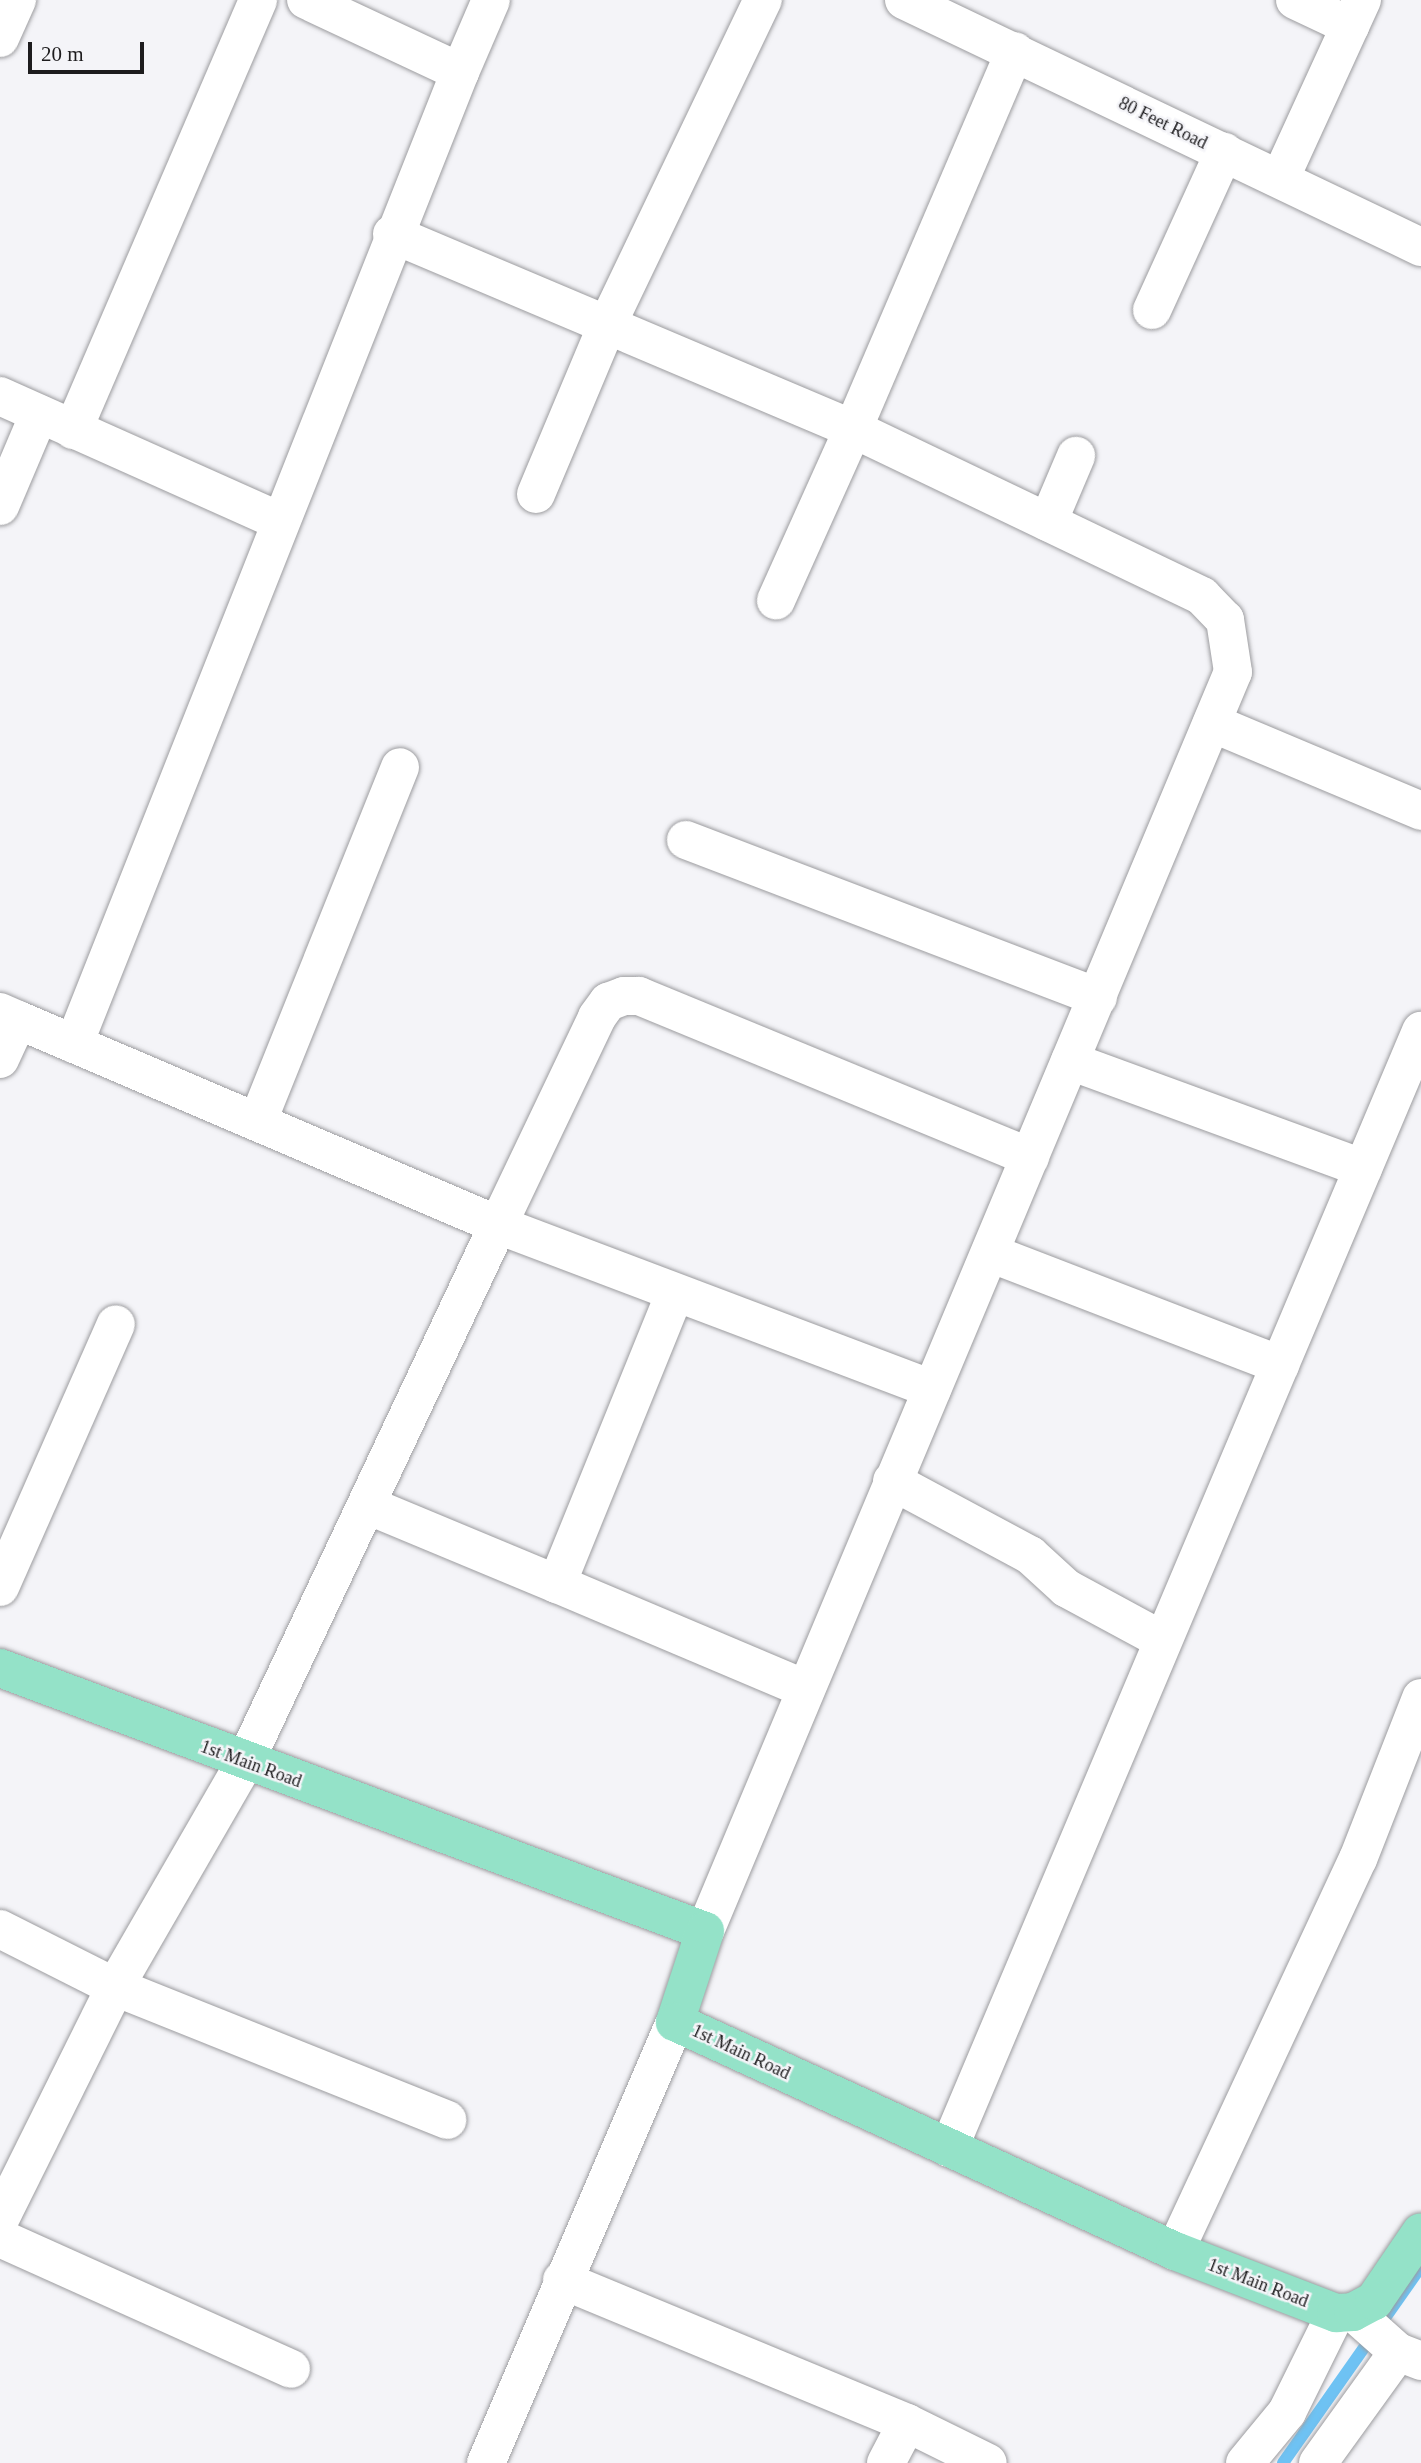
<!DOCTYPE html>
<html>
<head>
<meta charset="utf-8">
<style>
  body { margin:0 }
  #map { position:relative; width:1421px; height:2463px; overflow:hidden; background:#f4f4f8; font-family:Georgia,serif }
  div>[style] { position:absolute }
  .stream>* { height:12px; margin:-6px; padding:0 6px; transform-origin:6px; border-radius:6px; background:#6ec2f3 }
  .roads { filter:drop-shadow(0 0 2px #9c9c9f) drop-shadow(0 0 2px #9c9c9f) }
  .minor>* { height:38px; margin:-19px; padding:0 19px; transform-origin:19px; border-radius:19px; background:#fff }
  .major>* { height:38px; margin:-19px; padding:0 19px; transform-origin:19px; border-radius:19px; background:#94e2c8 }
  span { translate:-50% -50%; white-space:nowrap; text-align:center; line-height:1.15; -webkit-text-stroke:5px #f4f4f8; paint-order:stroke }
  .street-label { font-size:18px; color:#1d1c1e }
  .scale { position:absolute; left:28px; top:42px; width:116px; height:32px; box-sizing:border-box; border:4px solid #1d1c1e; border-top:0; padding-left:9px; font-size:21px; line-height:24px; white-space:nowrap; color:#1d1c1e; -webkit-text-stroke:5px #f4f4f8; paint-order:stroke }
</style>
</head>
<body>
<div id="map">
  <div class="stream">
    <i style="left:1283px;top:2463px;width:240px;rotate:-54.9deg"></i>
  </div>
  <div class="roads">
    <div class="minor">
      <i style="left:904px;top:0;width:573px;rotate:25.54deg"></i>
      <i style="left:1295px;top:0;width:61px;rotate:25.3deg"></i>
      <i style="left:0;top:38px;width:42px;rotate:-65.9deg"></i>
      <i style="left:460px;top:72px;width:78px;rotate:-66.7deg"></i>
      <i style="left:1280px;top:179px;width:197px;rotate:-65.4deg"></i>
      <i style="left:392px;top:234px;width:501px;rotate:22.93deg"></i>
      <i style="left:853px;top:429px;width:188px;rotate:114.2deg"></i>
      <i style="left:1152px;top:310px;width:174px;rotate:-65.5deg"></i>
      <i style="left:0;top:396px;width:307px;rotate:24.1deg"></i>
      <i style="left:73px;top:430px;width:468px;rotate:-66.7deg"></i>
      <i style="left:536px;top:494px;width:183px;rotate:-67.2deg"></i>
      <i style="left:607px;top:325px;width:361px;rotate:-64.4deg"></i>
      <i style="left:0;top:506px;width:100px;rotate:-67deg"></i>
      <i style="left:1048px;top:522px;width:72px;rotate:-67deg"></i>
      <i style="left:1212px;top:723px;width:227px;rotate:22.8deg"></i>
      <i style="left:686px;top:840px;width:441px;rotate:20.9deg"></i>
      <i style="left:0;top:1012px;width:20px;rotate:24deg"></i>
      <i style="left:18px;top:1020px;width:43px;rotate:114.8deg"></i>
      <i style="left:74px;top:1044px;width:1046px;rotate:-68.34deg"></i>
      <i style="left:460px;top:72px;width:170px;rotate:-154.9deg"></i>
      <i style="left:1070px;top:1061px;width:312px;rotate:20.1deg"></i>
      <i style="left:259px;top:1118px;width:378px;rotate:-68.1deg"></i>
      <i style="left:990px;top:1253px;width:311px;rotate:21.1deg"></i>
      <i style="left:675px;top:1293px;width:314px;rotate:112.1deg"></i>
      <i style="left:557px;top:1584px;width:270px;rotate:22.9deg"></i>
      <i style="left:932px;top:1389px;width:464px;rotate:-159.3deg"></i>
      <i style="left:498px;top:1225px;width:230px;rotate:-64.5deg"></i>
      <i style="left:597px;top:1017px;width:19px;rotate:-54deg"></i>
      <i style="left:608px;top:1002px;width:17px;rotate:-21deg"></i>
      <i style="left:624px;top:996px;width:15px"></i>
      <i style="left:639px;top:996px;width:423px;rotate:22.4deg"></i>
      <i style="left:892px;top:1481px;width:157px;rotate:28.2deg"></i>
      <i style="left:1030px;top:1555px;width:49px;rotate:42.5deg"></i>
      <i style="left:1066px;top:1588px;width:109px;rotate:28.4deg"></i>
      <i style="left:367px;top:1505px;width:206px;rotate:22.6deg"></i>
      <i style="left:0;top:1587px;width:287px;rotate:-66.2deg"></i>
      <i style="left:0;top:1929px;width:129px;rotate:26.8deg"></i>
      <i style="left:115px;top:1987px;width:358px;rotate:21.8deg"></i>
      <i style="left:705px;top:1931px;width:1365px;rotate:-67.25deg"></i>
      <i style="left:1233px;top:672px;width:53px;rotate:-98.7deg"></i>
      <i style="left:1225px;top:620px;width:33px;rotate:-134deg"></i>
      <i style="left:1202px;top:596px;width:387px;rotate:-154.4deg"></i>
      <i style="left:853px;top:429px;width:411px;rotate:-66.8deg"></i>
      <i style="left:949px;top:2148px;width:1213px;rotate:-67.09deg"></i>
      <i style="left:0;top:2219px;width:259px;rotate:-63.6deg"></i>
      <i style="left:115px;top:1987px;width:260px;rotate:-60deg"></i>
      <i style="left:245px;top:1762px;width:594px;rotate:-64.77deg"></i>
      <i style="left:498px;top:1225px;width:522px;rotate:-156.87deg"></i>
      <i style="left:0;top:2238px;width:319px;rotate:24.2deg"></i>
      <i style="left:1175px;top:2251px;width:433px;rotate:-65deg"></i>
      <i style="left:1358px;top:1859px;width:173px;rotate:-68.6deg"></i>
      <i style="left:562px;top:2280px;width:373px;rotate:22.5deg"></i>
      <i style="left:907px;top:2423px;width:90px;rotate:26.3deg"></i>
      <i style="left:1353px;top:2312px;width:60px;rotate:41.6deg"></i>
      <i style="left:1398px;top:2352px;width:25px;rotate:21deg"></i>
      <i style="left:486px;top:2463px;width:480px;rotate:-66.8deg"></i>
      <i style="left:886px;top:2463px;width:45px;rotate:-62.3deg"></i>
      <i style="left:1245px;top:2463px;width:66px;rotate:-50.5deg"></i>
      <i style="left:1287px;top:2412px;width:110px;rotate:-63.7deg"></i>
      <i style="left:1318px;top:2463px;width:137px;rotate:-54.2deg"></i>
    </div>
    <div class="major">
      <i style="left:0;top:1668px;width:752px;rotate:20.46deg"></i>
      <i style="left:705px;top:1931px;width:96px;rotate:108.2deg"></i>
      <i style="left:675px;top:2022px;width:550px;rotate:24.61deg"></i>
      <i style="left:1175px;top:2251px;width:173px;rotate:21.1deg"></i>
      <i style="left:1336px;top:2313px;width:17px;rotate:-3deg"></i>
      <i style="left:1353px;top:2312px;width:24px;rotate:-28deg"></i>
      <i style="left:1374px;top:2301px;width:83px;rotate:-55.7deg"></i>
    </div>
  </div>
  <div class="street-label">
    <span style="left:1163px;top:123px;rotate:26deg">80 Feet Road</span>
    <span style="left:251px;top:1764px;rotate:20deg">1st Main Road</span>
    <span style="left:741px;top:2052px;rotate:25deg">1st Main Road</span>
    <span style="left:1258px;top:2283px;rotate:21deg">1st Main Road</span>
  </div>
  <div class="scale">20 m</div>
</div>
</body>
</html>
